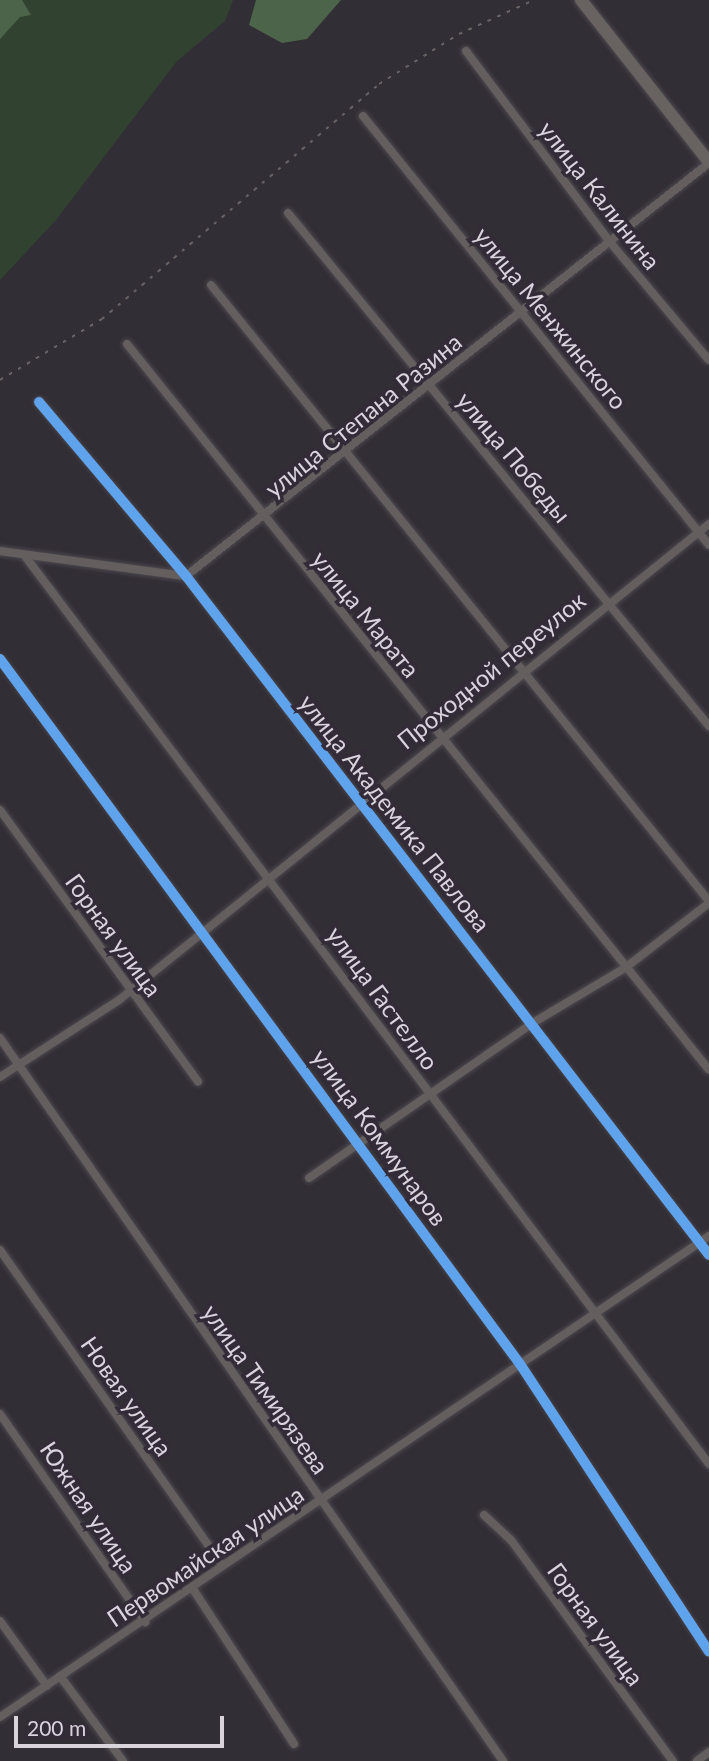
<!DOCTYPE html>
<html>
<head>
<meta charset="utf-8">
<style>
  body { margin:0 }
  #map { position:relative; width:709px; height:1761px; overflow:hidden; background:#322e35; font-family:Lato,sans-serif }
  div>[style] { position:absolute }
  .green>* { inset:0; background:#324230 }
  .forest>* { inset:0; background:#4c6449 }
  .roads { filter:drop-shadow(0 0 2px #4d494f) drop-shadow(0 0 2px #4d494f) }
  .street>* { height:8px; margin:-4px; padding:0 4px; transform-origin:4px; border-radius:4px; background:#645f5e }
  .secondary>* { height:12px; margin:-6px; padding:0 6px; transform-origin:6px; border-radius:6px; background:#686260 }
  .rail>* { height:2px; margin-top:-1px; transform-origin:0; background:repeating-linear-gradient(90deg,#686465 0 3.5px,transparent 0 10.5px) }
  .cycleway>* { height:10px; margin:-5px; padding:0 5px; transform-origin:5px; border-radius:5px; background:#60a3ed }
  span { translate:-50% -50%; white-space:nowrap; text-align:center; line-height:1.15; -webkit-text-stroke:7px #332b38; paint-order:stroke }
  .street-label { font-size:24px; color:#d9d3dc }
  .scale { position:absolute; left:14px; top:1716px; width:210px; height:32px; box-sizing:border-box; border:4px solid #d9d3dc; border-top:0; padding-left:9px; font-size:21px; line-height:24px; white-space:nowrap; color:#d9d3dc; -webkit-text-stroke:5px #332b38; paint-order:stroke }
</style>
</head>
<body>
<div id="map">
  <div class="green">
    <i style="clip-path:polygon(0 0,233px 0,225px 21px,177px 61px,56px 220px,0 280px)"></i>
  </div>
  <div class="forest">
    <i style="clip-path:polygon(0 0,22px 0,31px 15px,20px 17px,0 39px)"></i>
    <i style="clip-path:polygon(256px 0,341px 0,307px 39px,282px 43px,249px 25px)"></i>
  </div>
  <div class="roads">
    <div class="street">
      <i style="left:466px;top:51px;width:238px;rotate:53deg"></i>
      <i style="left:609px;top:241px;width:155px;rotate:50deg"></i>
      <i style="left:363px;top:116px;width:551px;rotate:51.11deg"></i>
      <i style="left:288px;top:213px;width:664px;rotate:50.63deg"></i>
      <i style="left:211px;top:285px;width:792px;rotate:51.05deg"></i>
      <i style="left:127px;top:344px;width:930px;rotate:51.28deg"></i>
      <i style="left:39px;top:402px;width:228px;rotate:49.8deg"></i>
      <i style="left:186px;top:576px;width:857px;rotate:52.39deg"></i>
      <i style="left:0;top:551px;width:188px;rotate:7.7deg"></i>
      <i style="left:186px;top:576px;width:666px;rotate:-38.3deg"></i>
      <i style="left:25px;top:556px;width:1137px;rotate:53.01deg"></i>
      <i style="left:0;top:659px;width:876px;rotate:53.59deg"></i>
      <i style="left:520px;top:1364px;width:344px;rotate:56.7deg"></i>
      <i style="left:0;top:810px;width:336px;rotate:53.9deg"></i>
      <i style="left:0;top:1038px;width:881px;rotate:55.17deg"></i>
      <i style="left:0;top:1077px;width:142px;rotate:-32.9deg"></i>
      <i style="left:119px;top:1000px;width:758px;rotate:-38.9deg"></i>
      <i style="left:309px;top:1178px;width:270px;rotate:-34.7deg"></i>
      <i style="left:531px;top:1024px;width:109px;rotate:-30.8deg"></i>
      <i style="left:625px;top:968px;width:106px;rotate:-37.7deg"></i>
      <i style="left:0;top:1250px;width:385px;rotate:54.8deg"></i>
      <i style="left:0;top:1414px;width:254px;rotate:55.1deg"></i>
      <i style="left:484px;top:1515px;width:37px;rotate:43deg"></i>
      <i style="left:511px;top:1540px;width:274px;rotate:53.8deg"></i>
      <i style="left:193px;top:1589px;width:185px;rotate:56.9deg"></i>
      <i style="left:0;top:1621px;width:80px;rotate:54.1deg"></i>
      <i style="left:60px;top:1676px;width:106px;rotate:53.5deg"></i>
      <i style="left:0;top:1717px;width:857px;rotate:-34.15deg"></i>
      <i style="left:697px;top:1761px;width:15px;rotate:-37deg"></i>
    </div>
    <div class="secondary">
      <i style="left:581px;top:0;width:206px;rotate:51.7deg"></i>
    </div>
  </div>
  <div class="rail">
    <i style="left:0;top:380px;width:119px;rotate:-30.9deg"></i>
    <i style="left:102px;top:319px;width:363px;rotate:-40.3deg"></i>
    <i style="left:379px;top:84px;width:94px;rotate:-32deg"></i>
    <i style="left:459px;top:34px;width:82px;rotate:-24.4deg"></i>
  </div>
  <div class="cycleway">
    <i style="left:39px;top:402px;width:228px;rotate:49.8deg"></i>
    <i style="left:186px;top:576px;width:857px;rotate:52.39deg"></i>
    <i style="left:0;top:659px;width:876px;rotate:53.59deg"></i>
    <i style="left:520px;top:1364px;width:344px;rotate:56.7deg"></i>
  </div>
  <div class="street-label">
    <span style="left:600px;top:195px;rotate:52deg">улица Калинина</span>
    <span style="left:551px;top:318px;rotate:51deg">улица Менжинского</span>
    <span style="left:363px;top:415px;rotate:-39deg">улица Степана Разина</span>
    <span style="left:514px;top:457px;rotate:50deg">улица Победы</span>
    <span style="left:366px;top:614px;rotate:51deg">улица Марата</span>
    <span style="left:491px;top:670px;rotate:-39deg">Проходной переулок</span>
    <span style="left:395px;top:813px;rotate:52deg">улица Академика Павлова</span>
    <span style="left:114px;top:935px;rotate:54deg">Горная улица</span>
    <span style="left:383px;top:998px;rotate:54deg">улица Гастелло</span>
    <span style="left:380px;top:1137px;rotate:54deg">улица Коммунаров</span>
    <span style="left:266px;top:1389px;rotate:55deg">улица Тимирязева</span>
    <span style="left:127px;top:1396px;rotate:55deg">Новая улица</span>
    <span style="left:89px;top:1507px;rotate:56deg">Южная улица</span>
    <span style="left:205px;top:1556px;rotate:-34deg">Первомайская улица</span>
    <span style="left:596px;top:1624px;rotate:54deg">Горная улица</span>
  </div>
  <div class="scale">200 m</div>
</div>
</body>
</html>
